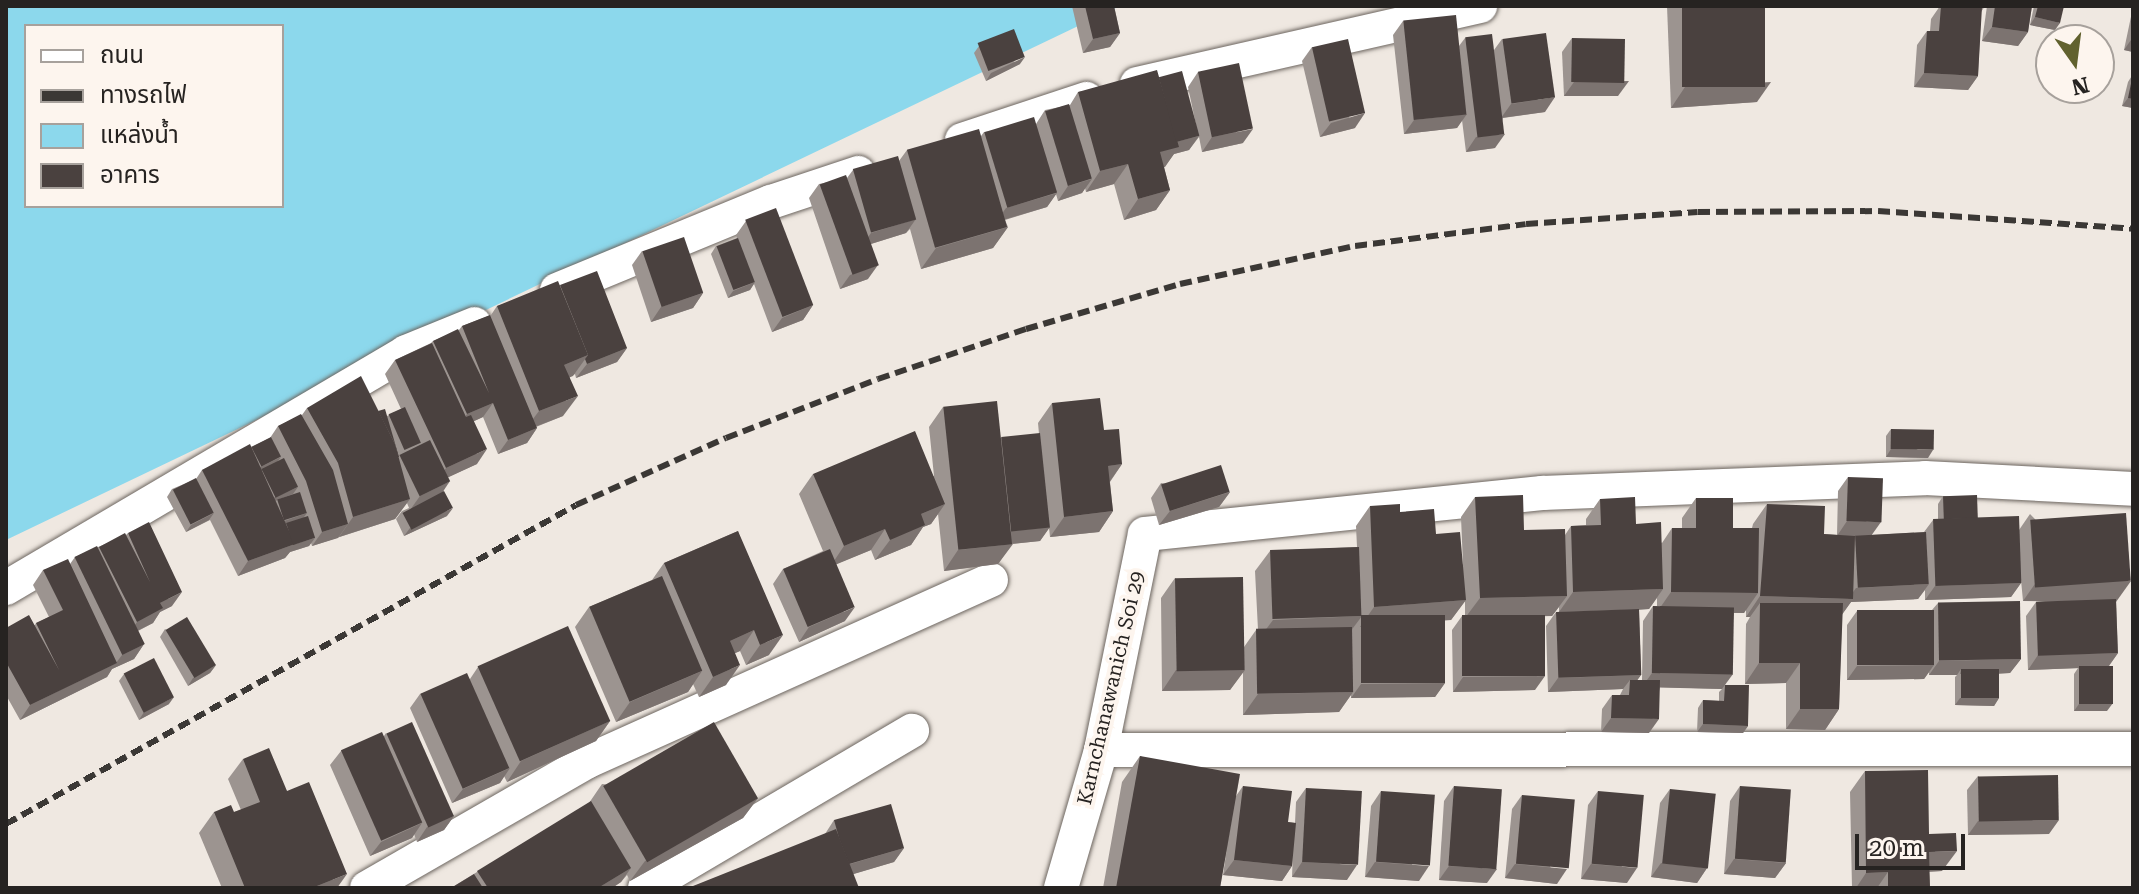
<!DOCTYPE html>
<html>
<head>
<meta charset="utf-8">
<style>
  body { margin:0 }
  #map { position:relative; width:2139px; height:894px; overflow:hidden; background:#efe8e1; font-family:"Roboto Serif","Noto Sans Thai",serif }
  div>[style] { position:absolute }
  .water>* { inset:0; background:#8cd8ec }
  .roads { filter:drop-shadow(0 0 2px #6c655f) drop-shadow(0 0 2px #6c655f) }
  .minor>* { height:34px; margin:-17px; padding:0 17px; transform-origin:17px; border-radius:17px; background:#fff }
  .rail>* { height:6px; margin-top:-3px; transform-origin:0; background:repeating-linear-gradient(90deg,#3b3835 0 12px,transparent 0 18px) }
  .wall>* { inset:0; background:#9c9490 }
  .shaded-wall>* { inset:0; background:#7c7370 }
  .building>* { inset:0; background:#4a413f; transform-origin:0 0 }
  span { translate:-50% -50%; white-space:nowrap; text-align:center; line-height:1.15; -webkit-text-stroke:8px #fdf5ee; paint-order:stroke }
  .street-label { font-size:20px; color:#262321 }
  .frame { position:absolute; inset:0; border:8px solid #262321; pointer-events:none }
  .legend { position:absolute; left:24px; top:24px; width:260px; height:184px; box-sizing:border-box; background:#fdf5ee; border:2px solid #a7a19c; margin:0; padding:10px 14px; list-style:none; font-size:24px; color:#262321 }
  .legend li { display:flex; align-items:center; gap:16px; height:40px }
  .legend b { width:40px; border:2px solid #a7a19c }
  .north { position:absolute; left:2035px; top:24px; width:80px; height:80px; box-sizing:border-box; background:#fdf5ee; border:2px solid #a7a19c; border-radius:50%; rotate:166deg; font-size:22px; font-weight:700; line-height:32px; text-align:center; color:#262321 }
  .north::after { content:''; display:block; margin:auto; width:28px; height:36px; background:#61612e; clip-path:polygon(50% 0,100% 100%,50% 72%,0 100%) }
  .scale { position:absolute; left:1855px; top:834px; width:110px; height:36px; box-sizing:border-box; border:4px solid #262321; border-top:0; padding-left:10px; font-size:24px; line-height:28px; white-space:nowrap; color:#262321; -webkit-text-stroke:6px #fdf5ee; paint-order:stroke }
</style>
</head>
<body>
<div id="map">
  <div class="water">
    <i style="clip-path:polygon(evenodd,6px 6px,1120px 6px,6px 540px,6px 6px,26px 26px,282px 26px,282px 206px,26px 206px,26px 26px)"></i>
  </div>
  <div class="roads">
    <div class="minor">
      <i style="left:1137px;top:84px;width:352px;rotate:-12.8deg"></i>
      <i style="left:962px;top:140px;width:131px;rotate:-18.3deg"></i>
      <i style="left:557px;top:290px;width:231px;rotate:-22.4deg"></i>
      <i style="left:771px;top:202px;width:92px;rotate:-18.4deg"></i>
      <i style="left:6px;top:588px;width:464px;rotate:-30.5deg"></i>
      <i style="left:406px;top:352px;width:74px;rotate:-22.1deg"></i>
      <i style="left:1101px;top:750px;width:1032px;rotate:-0.06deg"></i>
      <i style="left:367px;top:888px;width:253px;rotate:-29.9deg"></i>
      <i style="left:586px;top:762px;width:444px;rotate:-24.2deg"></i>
      <i style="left:645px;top:888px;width:310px;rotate:-30.5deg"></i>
      <i style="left:1061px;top:888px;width:144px;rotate:-73.8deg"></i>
      <i style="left:1101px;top:750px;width:220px;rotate:-78.5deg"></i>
      <i style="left:1145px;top:534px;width:399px;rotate:-5.9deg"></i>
      <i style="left:1542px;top:493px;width:383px;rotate:-2.2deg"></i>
      <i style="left:1925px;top:478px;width:208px;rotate:3deg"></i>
    </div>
  </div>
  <div class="rail">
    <i style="left:6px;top:824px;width:653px;rotate:-29.23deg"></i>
    <i style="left:576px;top:505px;width:164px;rotate:-24.1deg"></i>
    <i style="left:726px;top:438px;width:163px;rotate:-21.2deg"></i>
    <i style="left:878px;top:379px;width:156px;rotate:-18.7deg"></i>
    <i style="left:1026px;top:329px;width:160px;rotate:-16.3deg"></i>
    <i style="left:1180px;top:284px;width:179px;rotate:-12.3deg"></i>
    <i style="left:1355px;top:246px;width:172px;rotate:-7.3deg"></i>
    <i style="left:1526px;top:224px;width:172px;rotate:-4deg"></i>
    <i style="left:1698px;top:212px;width:180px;rotate:-0.3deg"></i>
    <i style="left:1878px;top:211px;width:256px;rotate:4deg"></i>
  </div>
  <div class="wall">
    <i style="clip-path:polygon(1072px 6px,1114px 6px,1120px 33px,1110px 47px,1083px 53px)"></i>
    <i style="clip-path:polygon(1667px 6px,1765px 6px,1757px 102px,1671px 108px)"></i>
    <i style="clip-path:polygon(1940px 6px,1985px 6px,1981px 12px,1978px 76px,1968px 90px,1914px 87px,1917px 45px,1927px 31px,1930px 31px,1931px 19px)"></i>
    <i style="clip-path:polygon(1987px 6px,2032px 6px,2028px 32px,2018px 46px,1982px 41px)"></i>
    <i style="clip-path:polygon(2034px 6px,2064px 6px,2055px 30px,2030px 25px)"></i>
    <i style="clip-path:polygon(2133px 7px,2133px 52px,2124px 50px)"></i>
    <i style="clip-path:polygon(1403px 21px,1459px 46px,1465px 38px,1494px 50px,1502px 39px,1545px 112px,1503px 118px,1495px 148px,1466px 152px,1462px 120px,1457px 128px,1404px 134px,1393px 35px)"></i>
    <i style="clip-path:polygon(1572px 38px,1618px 96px,1564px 96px,1562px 52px)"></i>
    <i style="clip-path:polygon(979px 46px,1020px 64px,986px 81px,974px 53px)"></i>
    <i style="clip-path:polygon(1312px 47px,1355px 128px,1320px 137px,1302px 61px)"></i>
    <i style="clip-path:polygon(1198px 72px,1243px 143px,1202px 152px,1199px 137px,1189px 150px,1174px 154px,1164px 167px,1170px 190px,1156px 210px,1124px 220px,1114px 184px,1086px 192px,1085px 188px,1082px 193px,1058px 201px,1056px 194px,1047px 207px,1005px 220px,1008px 227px,993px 248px,921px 269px,910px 229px,906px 233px,871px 244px,868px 279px,840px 289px,809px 198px,819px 184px,847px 178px,853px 170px,899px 161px,907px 150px,981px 136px,984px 132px,1036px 124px,1045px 110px,1070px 105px,1078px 92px,1159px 78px,1196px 125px,1188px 87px)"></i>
    <i style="clip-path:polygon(2133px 74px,2133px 108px,2122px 106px,2128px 82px)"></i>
    <i style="clip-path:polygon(746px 221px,813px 305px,803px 320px,772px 332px,754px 284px,750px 290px,728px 298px,711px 254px,716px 246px,737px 238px,736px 235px)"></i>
    <i style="clip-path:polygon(642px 251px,703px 293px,693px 308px,651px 322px,632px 265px)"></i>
    <i style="clip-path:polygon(560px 285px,627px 348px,617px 362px,576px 378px,575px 374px,570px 377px,563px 416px,536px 427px,537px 428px,527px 443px,498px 454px,483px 417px,474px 421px,477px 464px,448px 477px,443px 492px,447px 516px,404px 536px,396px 519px,402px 511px,409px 508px,407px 503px,395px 519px,312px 546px,311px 543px,309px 546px,290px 552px,285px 558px,238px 576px,210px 520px,186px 532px,167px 497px,172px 489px,196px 479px,202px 470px,270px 438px,278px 426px,302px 415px,307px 408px,378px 411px,387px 416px,401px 409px,385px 374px,395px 360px,431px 343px,433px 341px,459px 330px,462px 326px,491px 315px,497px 306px)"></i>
    <i style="clip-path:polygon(1052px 403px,1104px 430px,1122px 464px,1110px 482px,1113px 511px,1099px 532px,1050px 537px,1049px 528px,1040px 541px,1012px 544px,998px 564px,944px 571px,938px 514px,931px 524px,923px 527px,911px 545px,875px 560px,871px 550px,836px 564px,845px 621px,799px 642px,773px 584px,783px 569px,823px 551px,799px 494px,813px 474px,934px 476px,929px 427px,943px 407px,1001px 438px,1039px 434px,1038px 423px)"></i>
    <i style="clip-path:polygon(1891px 429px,1928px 458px,1886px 457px,1886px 436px)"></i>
    <i style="clip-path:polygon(evenodd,1848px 477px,1872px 535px,1924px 532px,1933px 520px,1938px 520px,1938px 504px,1943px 496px,1978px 518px,2019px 530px,2030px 514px,2116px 602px,2118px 653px,2109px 666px,2107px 711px,2074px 711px,2074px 674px,2078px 668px,2028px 670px,2026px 616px,2036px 602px,2045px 601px,2023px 601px,2021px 580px,2021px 583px,2011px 597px,1925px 600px,1925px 590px,1918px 599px,1851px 602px,1842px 614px,1839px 709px,1825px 730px,1786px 729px,1786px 683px,1745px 684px,1746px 624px,1750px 617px,1746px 617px,1746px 609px,1744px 613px,1734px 613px,1725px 685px,1748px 726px,1743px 733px,1697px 732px,1698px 708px,1703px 700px,1719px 701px,1719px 692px,1722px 689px,1660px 687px,1649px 733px,1601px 732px,1602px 709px,1612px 695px,1620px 695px,1623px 689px,1548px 692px,1546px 626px,1556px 612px,1559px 612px,1559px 607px,1552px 616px,1545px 616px,1535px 690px,1453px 692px,1452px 630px,1462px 616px,1465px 616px,1465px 601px,1451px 620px,1445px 620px,1445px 683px,1435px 697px,1351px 698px,1351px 695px,1339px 712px,1243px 715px,1243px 672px,1230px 690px,1162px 691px,1161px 598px,1175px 578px,1244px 647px,1256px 630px,1258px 630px,1255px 571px,1270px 551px,1357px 547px,1356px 526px,1370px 506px,1400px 512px,1436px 534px,1463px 565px,1461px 517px,1475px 497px,1524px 530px,1565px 535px,1571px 526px,1586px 525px,1586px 519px,1600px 499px,1662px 543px,1672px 528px,1682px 528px,1682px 518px,1696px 498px,1733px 528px,1752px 528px,1753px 524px,1767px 504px,1824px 534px,1837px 535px,1838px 491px,1848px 477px,1657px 598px,1657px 606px,1653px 606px,1643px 621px,1642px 680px,1637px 680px,1641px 675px,1639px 610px,1649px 609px,1657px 598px)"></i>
    <i style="clip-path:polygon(1161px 483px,1230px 492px,1219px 507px,1159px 525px,1151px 498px)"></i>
    <i style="clip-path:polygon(738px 531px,769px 655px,746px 665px,740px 651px,735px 653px,726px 685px,699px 697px,693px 684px,688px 692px,616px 722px,575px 627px,589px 607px,652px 580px,664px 563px)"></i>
    <i style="clip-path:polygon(128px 533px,172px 606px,160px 612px,153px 623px,138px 631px,144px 644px,134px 659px,112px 669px,107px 677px,20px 720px,6px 695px,6px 628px,35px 625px,36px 623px,49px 617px,33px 585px,43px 570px,70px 564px,75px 557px,126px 535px)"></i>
    <i style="clip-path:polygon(1938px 603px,2021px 659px,2010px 673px,1999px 674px,1999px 698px,1994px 706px,1955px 705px,1955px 677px,1957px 675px,1929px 675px,1929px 672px,1924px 679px,1847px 680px,1847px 625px,1857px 611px,1932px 610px)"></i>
    <i style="clip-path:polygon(165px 629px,216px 665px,210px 673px,188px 686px,160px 637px)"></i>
    <i style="clip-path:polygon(478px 667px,610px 721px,596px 741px,507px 782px,504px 776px,500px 783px,452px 803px,410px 708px,420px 694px,470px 679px)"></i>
    <i style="clip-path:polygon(124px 674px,169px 704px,139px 720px,119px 681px)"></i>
    <i style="clip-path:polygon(386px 733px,454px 816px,444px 830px,417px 842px,414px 834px,412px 838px,370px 856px,330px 765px,341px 751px,384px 736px)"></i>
    <i style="clip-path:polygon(1140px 756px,1236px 796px,1243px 786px,1288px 822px,1295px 823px,1296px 802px,1306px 788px,1347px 880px,1292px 877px,1293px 850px,1292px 866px,1282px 881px,1223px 875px,1227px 847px,1220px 888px,1103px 888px,1122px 782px)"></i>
    <i style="clip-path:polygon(243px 759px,287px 791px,337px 888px,222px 888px,199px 833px,214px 812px,234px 812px,241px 810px,228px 779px)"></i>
    <i style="clip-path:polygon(1865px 771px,1929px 834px,1942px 871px,1929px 872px,1930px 888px,1852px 888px,1850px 792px)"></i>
    <i style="clip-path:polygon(1978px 776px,2049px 834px,1968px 835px,1967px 790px)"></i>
    <i style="clip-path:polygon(602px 784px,758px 798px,743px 818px,630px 881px,627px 875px,621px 882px,612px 888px,451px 888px,589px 803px)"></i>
    <i style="clip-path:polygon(1454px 786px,1487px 883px,1439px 880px,1444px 801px)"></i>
    <i style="clip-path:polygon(1740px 786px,1786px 863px,1775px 878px,1724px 874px,1730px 801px)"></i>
    <i style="clip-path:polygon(1670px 789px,1707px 868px,1697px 883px,1651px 877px,1660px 803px)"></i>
    <i style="clip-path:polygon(1381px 791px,1419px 881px,1365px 877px,1371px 806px)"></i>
    <i style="clip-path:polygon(1598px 791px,1627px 883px,1581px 879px,1588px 805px)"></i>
    <i style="clip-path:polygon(1522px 795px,1557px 884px,1505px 878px,1512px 809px)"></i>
    <i style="clip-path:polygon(834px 820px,904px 848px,894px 862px,853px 874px,825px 834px)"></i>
  </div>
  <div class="shaded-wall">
    <i style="clip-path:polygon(2035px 17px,2060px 23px,2055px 30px,2030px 25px)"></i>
    <i style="clip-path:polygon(1992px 27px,2028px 32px,2018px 46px,1982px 41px)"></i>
    <i style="clip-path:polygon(1120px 33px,1110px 47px,1083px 53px,1093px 39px)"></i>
    <i style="clip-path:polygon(2133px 37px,2133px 52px,2124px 50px)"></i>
    <i style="clip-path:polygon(1025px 57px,1020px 64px,986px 81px,991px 73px)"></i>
    <i style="clip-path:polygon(1924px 73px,1978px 76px,1968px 90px,1914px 87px)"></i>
    <i style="clip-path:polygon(1629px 81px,1618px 96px,1564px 96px,1574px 82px)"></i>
    <i style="clip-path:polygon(1771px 82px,1757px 102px,1671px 108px,1685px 87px)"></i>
    <i style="clip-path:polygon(1555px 97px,1545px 112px,1501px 118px,1511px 104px)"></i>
    <i style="clip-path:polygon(2128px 98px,2133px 99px,2133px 108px,2122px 106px)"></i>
    <i style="clip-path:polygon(1365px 113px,1355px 128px,1320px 137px,1331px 123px)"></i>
    <i style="clip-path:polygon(1467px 114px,1457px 128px,1404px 134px,1414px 120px)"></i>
    <i style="clip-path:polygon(1253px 129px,1243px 143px,1202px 152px,1212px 137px)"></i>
    <i style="clip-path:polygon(1505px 134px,1495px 148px,1466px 152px,1476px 137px)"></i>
    <i style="clip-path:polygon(1199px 136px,1189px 150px,1174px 154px,1165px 167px,1145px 173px,1160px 152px,1175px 142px)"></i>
    <i style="clip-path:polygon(1128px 164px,1114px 184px,1086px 192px,1100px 171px)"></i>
    <i style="clip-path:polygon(1092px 179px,1082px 193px,1058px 201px,1068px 186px)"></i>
    <i style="clip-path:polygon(1170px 190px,1156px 210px,1124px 220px,1138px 199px)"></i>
    <i style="clip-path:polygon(1057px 193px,1047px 207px,996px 222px,1006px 208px)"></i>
    <i style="clip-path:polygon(916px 219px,906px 233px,861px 247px,871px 233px)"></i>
    <i style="clip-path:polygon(1008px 227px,993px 248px,921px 269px,936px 248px)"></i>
    <i style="clip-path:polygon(878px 265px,868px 279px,840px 289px,850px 275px)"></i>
    <i style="clip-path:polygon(755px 282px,750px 290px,728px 298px,733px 291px)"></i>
    <i style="clip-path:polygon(703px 293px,693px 308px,651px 322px,661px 307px)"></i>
    <i style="clip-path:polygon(813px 305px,803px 320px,772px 332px,782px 318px)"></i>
    <i style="clip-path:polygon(627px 348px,617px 362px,576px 378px,587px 364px)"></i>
    <i style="clip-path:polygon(588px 355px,573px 376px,550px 385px,564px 365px)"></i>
    <i style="clip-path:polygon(578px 396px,563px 416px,524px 431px,539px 411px)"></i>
    <i style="clip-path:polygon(493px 403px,483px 417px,457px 429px,467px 414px)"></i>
    <i style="clip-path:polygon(537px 428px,527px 443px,498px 454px,508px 440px)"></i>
    <i style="clip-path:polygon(487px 449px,477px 464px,436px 483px,446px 468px)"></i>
    <i style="clip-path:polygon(1891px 449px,1933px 450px,1928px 458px,1886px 457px)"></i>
    <i style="clip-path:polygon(281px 457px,275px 465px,260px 472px,258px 468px)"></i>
    <i style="clip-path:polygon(1122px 464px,1108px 484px,1108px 466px)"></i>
    <i style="clip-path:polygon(450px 481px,440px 496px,410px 510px,420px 496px)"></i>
    <i style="clip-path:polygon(298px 487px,293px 494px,277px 500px,275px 502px,273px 498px)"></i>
    <i style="clip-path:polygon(1230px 492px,1219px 507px,1159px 525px,1170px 511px)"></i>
    <i style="clip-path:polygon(410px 499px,395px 519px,339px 537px,353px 517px)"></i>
    <i style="clip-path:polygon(945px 504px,931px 524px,923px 527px,911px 545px,875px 560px,890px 540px,921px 514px)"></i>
    <i style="clip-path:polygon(453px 508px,447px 516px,404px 536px,410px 528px)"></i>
    <i style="clip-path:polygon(1113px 511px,1099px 532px,1050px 537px,1064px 517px)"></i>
    <i style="clip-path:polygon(214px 513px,209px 520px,186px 532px,191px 525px)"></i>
    <i style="clip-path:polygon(307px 513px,302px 520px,284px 526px,284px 521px)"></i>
    <i style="clip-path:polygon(1847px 521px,1881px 522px,1871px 536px,1837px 536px)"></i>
    <i style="clip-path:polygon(348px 524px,338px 538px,312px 546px,322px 532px)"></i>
    <i style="clip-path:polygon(1050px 527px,1040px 541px,1001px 545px,1011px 531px)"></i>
    <i style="clip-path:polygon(885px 529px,871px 550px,830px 567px,844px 546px)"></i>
    <i style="clip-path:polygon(315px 538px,309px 546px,290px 552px,285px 558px,238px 576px,248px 561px,295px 544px)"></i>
    <i style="clip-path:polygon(1013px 544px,998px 564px,944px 571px,958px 550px)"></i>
    <i style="clip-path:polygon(2037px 581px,2131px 581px,2116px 602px,2023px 601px)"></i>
    <i style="clip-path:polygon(2021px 583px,2011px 597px,1925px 600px,1935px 586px)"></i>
    <i style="clip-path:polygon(1929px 584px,1918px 599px,1851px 602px,1839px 619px,1760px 603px,1750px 617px,1746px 617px,1760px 596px,1848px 599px,1856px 588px)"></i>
    <i style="clip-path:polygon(1663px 589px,1649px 609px,1559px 612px,1573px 592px)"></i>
    <i style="clip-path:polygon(182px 592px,172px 606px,160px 612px,153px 623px,127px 636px,137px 622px,160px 603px)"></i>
    <i style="clip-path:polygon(1671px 592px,1758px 593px,1744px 613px,1657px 612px)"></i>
    <i style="clip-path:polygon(1567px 596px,1552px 616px,1465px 618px,1480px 598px)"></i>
    <i style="clip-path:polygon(1466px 600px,1451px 620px,1360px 627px,1374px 607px)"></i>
    <i style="clip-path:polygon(855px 607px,845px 621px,799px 642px,809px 627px)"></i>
    <i style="clip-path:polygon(1362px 616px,1347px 636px,1258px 640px,1273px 620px)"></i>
    <i style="clip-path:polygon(754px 630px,740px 651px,715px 662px,730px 641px)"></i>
    <i style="clip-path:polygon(783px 635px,769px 655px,746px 665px,760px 645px)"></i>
    <i style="clip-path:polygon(144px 644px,134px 659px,112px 669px,107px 677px,20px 720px,30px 705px,116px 663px,122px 655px)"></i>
    <i style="clip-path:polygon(2118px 653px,2108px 667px,2028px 670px,2038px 655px)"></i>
    <i style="clip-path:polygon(2021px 659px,2010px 673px,1960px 674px,1961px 669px,1957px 675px,1929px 675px,1939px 661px)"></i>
    <i style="clip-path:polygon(1759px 663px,1800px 663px,1786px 683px,1745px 684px)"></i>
    <i style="clip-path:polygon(216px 665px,210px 673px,188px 686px,193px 678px)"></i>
    <i style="clip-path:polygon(740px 665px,726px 685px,699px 697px,713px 677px)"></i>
    <i style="clip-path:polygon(1934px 665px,1924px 679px,1847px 680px,1857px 666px)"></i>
    <i style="clip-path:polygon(1176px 670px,1245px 670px,1230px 690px,1162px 691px)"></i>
    <i style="clip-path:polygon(702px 671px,688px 692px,616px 722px,630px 702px)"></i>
    <i style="clip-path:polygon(1652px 673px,1733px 674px,1722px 689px,1642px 687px)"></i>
    <i style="clip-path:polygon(1641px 675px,1631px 689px,1630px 680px,1623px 689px,1548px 692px,1558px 678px)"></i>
    <i style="clip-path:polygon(1545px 676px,1535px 690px,1453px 692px,1463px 677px)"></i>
    <i style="clip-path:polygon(1445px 683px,1435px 697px,1351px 698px,1361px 684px)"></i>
    <i style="clip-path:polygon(1353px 692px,1339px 712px,1243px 715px,1258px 694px)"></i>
    <i style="clip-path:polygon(174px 697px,169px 704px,139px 720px,144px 712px)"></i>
    <i style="clip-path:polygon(1960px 698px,1999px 698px,1994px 706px,1955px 705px)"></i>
    <i style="clip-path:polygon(2113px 703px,2107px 711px,2074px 711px,2079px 704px)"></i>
    <i style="clip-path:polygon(1800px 709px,1839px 709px,1825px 730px,1786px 729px)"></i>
    <i style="clip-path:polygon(1611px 718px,1659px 719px,1649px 733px,1601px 732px)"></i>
    <i style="clip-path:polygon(610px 721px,596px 741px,507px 782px,521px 761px)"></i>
    <i style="clip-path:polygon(1703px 724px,1748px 726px,1743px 733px,1697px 732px)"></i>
    <i style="clip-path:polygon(510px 768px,500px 783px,452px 803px,463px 789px)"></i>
    <i style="clip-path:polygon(758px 798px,743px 818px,630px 881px,645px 861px)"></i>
    <i style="clip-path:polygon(454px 816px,444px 830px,417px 842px,427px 827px)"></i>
    <i style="clip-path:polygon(2059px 820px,2049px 834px,1968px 835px,1978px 821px)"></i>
    <i style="clip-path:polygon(422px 823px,412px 838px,370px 856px,381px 842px)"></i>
    <i style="clip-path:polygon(904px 848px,894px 862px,837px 879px,847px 865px)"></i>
    <i style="clip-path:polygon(1957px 851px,1942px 871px,1915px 872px,1929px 852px)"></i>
    <i style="clip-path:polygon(1734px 859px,1786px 863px,1775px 878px,1724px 874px)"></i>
    <i style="clip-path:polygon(1234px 860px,1292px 866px,1282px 881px,1223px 875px)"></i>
    <i style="clip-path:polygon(1302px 862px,1357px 865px,1347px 880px,1292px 877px)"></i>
    <i style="clip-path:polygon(1375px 862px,1429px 866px,1419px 881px,1365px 877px)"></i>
    <i style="clip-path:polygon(1661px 863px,1707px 868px,1697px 883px,1651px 877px)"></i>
    <i style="clip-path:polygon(1515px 864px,1567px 869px,1557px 884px,1505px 878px)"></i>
    <i style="clip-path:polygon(1591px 864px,1637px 868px,1627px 883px,1581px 879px)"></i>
    <i style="clip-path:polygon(1449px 866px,1497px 869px,1487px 883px,1439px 880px)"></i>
    <i style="clip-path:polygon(631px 868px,621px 882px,612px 888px,598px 888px)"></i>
    <i style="clip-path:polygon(1888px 872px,1877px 888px,1856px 888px,1866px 873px)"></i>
    <i style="clip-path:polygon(347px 874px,337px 888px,312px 888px)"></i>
  </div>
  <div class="building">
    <i style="clip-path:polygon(1085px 6px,1114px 6px,1120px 33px,1093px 39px)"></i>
    <i style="left:1682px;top:6px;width:83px;height:81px"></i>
    <i style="clip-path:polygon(1941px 6px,1982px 7px,1978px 76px,1924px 73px,1927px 31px,1939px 31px)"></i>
    <i style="clip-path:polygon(1995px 6px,2032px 6px,2028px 32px,1992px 27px)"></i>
    <i style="clip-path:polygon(2038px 6px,2064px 6px,2060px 23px,2035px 17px)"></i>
    <i style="left:1456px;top:15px;width:100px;height:53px;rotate:84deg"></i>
    <i style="left:1014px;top:29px;width:30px;height:39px;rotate:69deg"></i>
    <i style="left:1546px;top:33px;width:65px;height:44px;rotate:82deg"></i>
    <i style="left:1492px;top:34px;width:101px;height:27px;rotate:83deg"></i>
    <i style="left:1572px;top:38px;width:53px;height:44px;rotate:1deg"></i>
    <i style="left:1348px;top:39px;width:76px;height:37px;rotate:77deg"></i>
    <i style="left:1239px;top:63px;width:67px;height:42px;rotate:78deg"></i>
    <i style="clip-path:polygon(1157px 70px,1179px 147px,1160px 152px,1170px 190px,1138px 199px,1128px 164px,1100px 171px,1078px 92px)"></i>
    <i style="left:1182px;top:71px;width:67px;height:24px;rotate:75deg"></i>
    <i style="clip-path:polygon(2133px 74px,2133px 99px,2128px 98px)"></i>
    <i style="left:1069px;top:104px;width:78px;height:25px;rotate:73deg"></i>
    <i style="left:1034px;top:117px;width:79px;height:52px;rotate:73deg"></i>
    <i style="left:979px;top:129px;width:102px;height:75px;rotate:74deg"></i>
    <i style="left:898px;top:156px;width:66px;height:47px;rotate:74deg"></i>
    <i style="left:846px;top:175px;width:96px;height:28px;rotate:70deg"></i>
    <i style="left:776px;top:208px;width:104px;height:33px;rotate:69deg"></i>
    <i style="left:684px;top:237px;width:59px;height:44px;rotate:71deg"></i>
    <i style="left:738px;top:238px;width:47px;height:23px;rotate:69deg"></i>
    <i style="clip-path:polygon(597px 271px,627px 348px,587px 364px,585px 359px,588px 355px,560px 285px)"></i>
    <i style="clip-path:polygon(558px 281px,588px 355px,564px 365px,578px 396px,539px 411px,497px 306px)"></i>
    <i style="clip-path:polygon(490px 315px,537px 428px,508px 440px,493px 403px,467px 414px,433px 341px,458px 329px,489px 393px,462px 326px)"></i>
    <i style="clip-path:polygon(432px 343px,466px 417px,471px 415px,487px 449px,446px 468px,395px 360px)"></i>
    <i style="clip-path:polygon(361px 376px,395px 444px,410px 499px,353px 517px,338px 463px,307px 408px)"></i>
    <i style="clip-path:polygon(1100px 398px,1104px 430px,1119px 429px,1122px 464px,1108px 466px,1113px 511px,1064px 517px,1052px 403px)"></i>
    <i style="left:997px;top:401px;width:144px;height:54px;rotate:84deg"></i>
    <i style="left:405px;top:407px;width:39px;height:18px;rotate:66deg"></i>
    <i style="clip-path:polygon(385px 409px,399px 457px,398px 457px,395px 444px,378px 411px)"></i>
    <i style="clip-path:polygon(301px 414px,333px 470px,348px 524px,322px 532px,306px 481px,278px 426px)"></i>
    <i style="left:1891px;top:429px;width:43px;height:20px;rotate:1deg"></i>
    <i style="clip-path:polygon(915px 431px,945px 504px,921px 514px,925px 525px,890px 540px,885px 529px,844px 546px,813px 474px)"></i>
    <i style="left:1040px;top:433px;width:95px;height:39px;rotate:84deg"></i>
    <i style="left:271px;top:437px;width:22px;height:22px;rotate:63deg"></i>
    <i style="left:430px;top:440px;width:46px;height:34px;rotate:64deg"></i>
    <i style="clip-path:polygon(250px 444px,295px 544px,248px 561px,202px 470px)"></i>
    <i style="left:284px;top:458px;width:32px;height:25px;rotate:64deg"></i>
    <i style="left:1221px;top:465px;width:28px;height:63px;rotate:72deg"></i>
    <i style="left:1848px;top:477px;width:35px;height:44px;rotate:2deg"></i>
    <i style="left:196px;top:478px;width:39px;height:26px;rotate:63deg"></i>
    <i style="left:444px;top:491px;width:19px;height:47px;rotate:62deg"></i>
    <i style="left:300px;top:492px;width:22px;height:24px;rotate:72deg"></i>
    <i style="clip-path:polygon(1523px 495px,1524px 530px,1565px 529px,1567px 596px,1480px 598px,1475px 497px)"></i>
    <i style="left:1977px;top:495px;width:23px;height:34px;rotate:88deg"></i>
    <i style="clip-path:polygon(1635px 497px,1636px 524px,1661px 522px,1663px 589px,1573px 592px,1571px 526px,1601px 525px,1600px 499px)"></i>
    <i style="clip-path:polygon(1696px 498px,1733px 498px,1733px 528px,1759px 528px,1758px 593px,1671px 592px,1672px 528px,1696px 528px)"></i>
    <i style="clip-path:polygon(1400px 504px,1400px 512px,1434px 509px,1436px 534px,1460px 532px,1466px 600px,1374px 607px,1370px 506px)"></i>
    <i style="clip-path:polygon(1767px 504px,1825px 506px,1824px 534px,1855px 536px,1853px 599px,1760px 596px)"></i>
    <i style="left:2126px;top:513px;width:68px;height:96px;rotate:86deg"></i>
    <i style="left:308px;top:516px;width:23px;height:23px;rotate:72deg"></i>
    <i style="left:2019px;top:516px;width:67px;height:86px;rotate:88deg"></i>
    <i style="clip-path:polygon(149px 522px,182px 592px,160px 603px,163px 608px,137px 622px,99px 547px,125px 533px,150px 582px,128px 533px)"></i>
    <i style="clip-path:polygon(738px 531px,783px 635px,760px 645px,754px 630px,730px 641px,740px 665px,713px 677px,664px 563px)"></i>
    <i style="left:1926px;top:532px;width:52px;height:71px;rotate:87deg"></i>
    <i style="left:97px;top:546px;width:109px;height:25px;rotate:64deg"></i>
    <i style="left:1359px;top:547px;width:69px;height:89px;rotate:88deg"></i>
    <i style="left:830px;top:549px;width:63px;height:51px;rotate:67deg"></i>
    <i style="clip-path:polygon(68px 559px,117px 663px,30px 705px,6px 662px,6px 628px,29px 615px,59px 670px,36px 623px,63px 610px,43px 570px)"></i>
    <i style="left:662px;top:576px;width:103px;height:79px;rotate:67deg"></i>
    <i style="left:1243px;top:577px;width:93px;height:68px;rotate:89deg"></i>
    <i style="left:2116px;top:599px;width:54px;height:80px;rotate:88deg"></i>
    <i style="left:2020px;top:601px;width:58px;height:82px;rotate:89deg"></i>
    <i style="clip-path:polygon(1760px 603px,1843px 603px,1839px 709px,1800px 709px,1800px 663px,1759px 663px)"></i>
    <i style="left:1653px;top:606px;width:81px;height:67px;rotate:1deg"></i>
    <i style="left:1639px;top:609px;width:66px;height:83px;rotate:88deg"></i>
    <i style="left:1934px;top:610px;width:55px;height:77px;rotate:90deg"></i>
    <i style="left:1445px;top:615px;width:68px;height:84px;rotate:90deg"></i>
    <i style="left:1545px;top:615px;width:61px;height:83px;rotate:90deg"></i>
    <i style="left:187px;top:617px;width:56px;height:25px;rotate:59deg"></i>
    <i style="left:568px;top:626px;width:104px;height:99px;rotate:66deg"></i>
    <i style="left:1352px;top:627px;width:65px;height:96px;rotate:89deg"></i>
    <i style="left:154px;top:658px;width:44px;height:34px;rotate:63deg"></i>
    <i style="left:2079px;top:666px;width:34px;height:38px"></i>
    <i style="left:1961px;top:669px;width:38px;height:29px"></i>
    <i style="left:467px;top:673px;width:104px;height:51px;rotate:66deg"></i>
    <i style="clip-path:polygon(1630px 680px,1660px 680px,1659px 719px,1611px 718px,1612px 695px,1629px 695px)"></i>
    <i style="clip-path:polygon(1725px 685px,1749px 685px,1748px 726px,1703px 724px,1703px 700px,1724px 701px)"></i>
    <i style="left:412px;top:722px;width:103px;height:28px;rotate:66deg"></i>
    <i style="left:714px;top:722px;width:88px;height:128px;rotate:60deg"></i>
    <i style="left:382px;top:732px;width:99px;height:45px;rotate:66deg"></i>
    <i style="clip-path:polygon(269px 748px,287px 791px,309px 782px,347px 874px,312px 888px,245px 888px,214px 812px,231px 805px,234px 812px,260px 802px,243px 759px)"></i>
    <i style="clip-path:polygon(1140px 756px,1240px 774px,1220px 888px,1116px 888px)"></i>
    <i style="clip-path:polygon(1928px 770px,1929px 834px,1956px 833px,1957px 851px,1929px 852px,1930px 888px,1888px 888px,1888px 872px,1866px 873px,1865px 771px)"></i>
    <i style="left:2058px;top:775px;width:45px;height:80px;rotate:89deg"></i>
    <i style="clip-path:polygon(1243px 786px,1292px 791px,1288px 822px,1296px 823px,1292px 866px,1234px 860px)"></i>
    <i style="left:1454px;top:786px;width:48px;height:80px;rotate:4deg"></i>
    <i style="left:1740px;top:786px;width:51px;height:73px;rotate:4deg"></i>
    <i style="left:1306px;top:788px;width:56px;height:74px;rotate:3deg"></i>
    <i style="left:1670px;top:789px;width:46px;height:75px;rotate:6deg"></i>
    <i style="left:1381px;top:791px;width:54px;height:71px;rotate:4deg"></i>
    <i style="left:1598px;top:791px;width:46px;height:73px;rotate:5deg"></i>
    <i style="left:1522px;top:795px;width:53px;height:69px;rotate:5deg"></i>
    <i style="clip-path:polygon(591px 801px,631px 868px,598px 888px,488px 888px,477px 871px)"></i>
    <i style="clip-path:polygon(891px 804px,904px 848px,849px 864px,839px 838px,834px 820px)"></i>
    <i style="clip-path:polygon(836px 829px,859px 888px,688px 888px)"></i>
    <i style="clip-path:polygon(474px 874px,483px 888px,451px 888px)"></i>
  </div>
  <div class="street-label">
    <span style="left:1111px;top:688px;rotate:-77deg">Karnchanawanich Soi 29</span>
  </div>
  <div class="frame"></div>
  <ul class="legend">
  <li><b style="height:10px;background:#fff"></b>ถนน</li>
  <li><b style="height:10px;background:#3b3835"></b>ทางรถไฟ</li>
  <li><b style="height:22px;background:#8cd8ec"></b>แหล่งน้ำ</li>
  <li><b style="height:22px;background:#4a413f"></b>อาคาร</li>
  </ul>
  <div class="north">N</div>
  <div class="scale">20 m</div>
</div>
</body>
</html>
